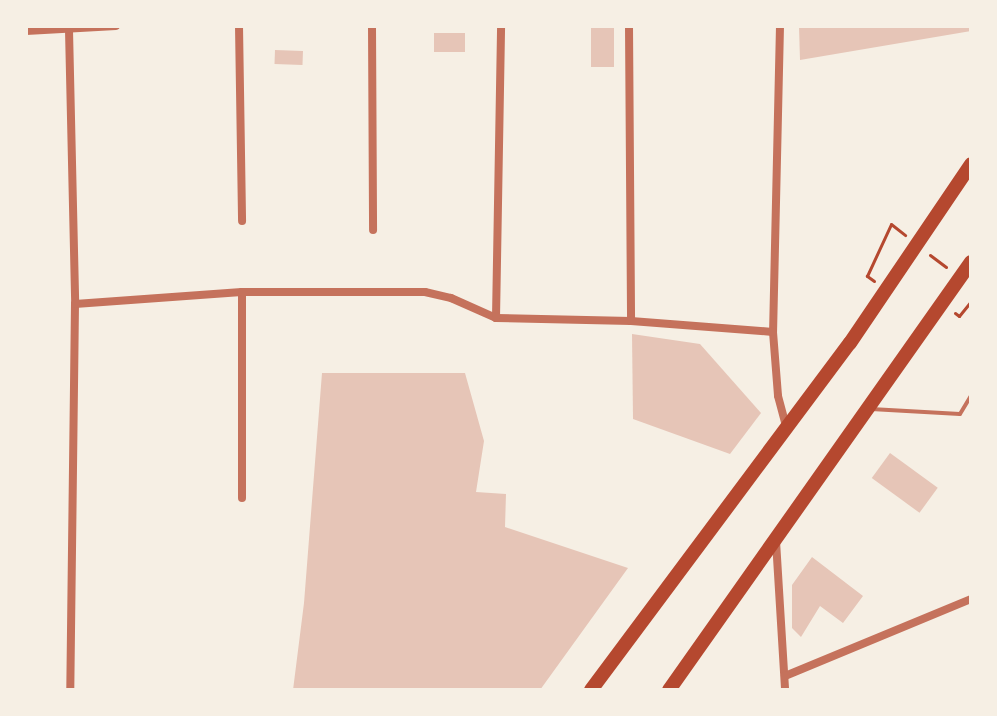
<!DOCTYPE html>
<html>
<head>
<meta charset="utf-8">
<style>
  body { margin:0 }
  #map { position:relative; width:997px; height:716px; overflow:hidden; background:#f6efe4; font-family:Lato,sans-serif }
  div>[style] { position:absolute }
  .building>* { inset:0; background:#e6c5b7; transform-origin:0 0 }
  .path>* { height:3px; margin:-1.5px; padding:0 1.5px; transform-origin:1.5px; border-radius:1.5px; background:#b5482f }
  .service>* { height:4px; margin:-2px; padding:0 2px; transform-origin:2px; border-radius:2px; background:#c5725c }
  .minor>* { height:8px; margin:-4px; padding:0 4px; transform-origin:4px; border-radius:4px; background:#c5725c }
  .trunk>* { height:14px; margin:-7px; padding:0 7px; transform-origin:7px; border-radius:7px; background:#b5482f }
  span { translate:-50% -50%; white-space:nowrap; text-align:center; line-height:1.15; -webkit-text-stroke:6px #f6efe4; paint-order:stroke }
  .frame { position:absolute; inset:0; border:28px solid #f6efe4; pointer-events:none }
</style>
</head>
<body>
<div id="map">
  <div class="building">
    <i style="left:591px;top:26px;width:23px;height:41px"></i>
    <i style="clip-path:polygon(799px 26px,971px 26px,971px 31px,800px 60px)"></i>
    <i style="left:434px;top:33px;width:31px;height:19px"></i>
    <i style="left:275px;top:50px;width:28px;height:14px;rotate:2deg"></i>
    <i style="clip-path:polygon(632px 334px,700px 344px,761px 413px,730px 454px,633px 419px)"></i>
    <i style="clip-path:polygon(322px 373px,465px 373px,484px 441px,476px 492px,506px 494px,505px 527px,628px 568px,540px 690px,293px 690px,304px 603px)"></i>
    <i style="left:890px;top:453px;width:59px;height:31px;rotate:36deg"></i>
    <i style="clip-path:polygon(812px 557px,863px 596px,843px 623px,820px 606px,801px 637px,792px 628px,792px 585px)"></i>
  </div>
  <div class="path">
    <i style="left:930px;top:255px;width:20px;rotate:37deg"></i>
    <i style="left:874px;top:281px;width:9px;rotate:-144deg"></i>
    <i style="left:867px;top:276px;width:57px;rotate:-65.2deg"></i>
    <i style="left:891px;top:224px;width:18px;rotate:38deg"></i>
    <i style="left:955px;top:313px;width:5px;rotate:37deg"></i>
    <i style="left:959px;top:316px;width:19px;rotate:-51deg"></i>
  </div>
  <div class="service">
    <i style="left:871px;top:409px;width:89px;rotate:3.2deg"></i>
    <i style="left:960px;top:414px;width:21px;rotate:-59deg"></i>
  </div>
  <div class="minor">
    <i style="left:239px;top:26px;width:195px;rotate:89.1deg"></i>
    <i style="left:372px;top:26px;width:204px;rotate:89.7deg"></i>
    <i style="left:629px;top:26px;width:295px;rotate:89.6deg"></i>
    <i style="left:780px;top:26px;width:306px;rotate:91.3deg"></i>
    <i style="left:773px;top:332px;width:64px;rotate:85.5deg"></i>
    <i style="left:778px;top:396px;width:31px;rotate:75deg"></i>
    <i style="left:69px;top:30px;width:274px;rotate:88.7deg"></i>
    <i style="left:75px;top:304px;width:386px;rotate:90.7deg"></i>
    <i style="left:26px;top:31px;width:90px;rotate:-3.2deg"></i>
    <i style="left:242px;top:292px;width:206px;rotate:90deg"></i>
    <i style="left:75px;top:304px;width:167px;rotate:-4.1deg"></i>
    <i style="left:242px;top:292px;width:183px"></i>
    <i style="left:425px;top:292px;width:27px;rotate:13deg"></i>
    <i style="left:451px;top:298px;width:49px;rotate:24deg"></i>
    <i style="left:496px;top:318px;width:135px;rotate:1.3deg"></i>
    <i style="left:631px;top:321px;width:142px;rotate:4.4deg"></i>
    <i style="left:496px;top:318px;width:292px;rotate:-89deg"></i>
    <i style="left:776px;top:541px;width:149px;rotate:86.5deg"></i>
    <i style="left:785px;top:676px;width:201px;rotate:-22.5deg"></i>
  </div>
  <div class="trunk">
    <i style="left:591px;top:690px;width:433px;rotate:-53.3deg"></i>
    <i style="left:850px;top:343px;width:216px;rotate:-55.9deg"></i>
    <i style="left:669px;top:690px;width:524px;rotate:-54.79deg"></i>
  </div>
  <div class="frame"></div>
</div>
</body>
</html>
